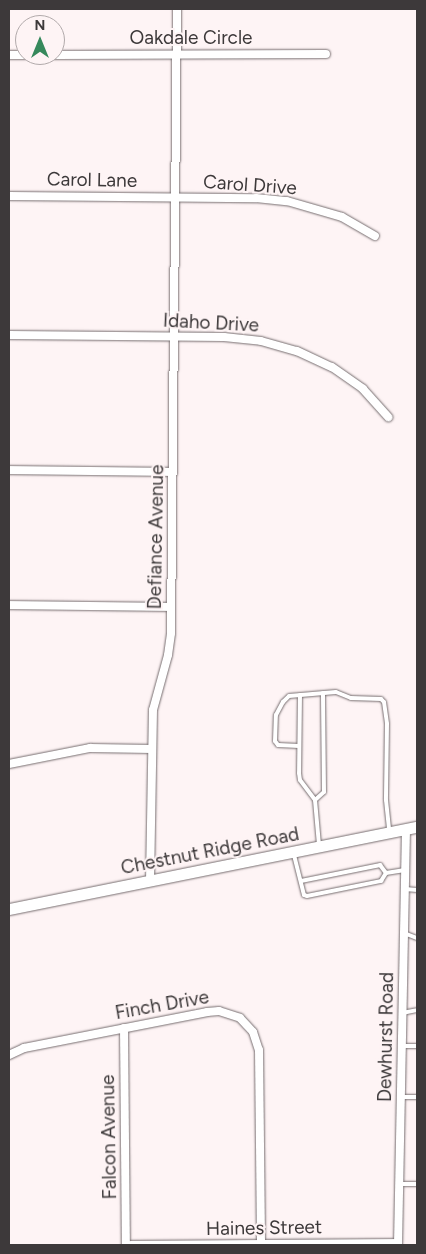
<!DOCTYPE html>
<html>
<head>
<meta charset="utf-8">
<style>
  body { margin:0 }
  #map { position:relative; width:426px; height:1254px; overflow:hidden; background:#fef4f5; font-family:Figtree,sans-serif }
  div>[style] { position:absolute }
  .roads { filter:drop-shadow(0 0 1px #776e70) drop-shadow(0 0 1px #776e70) }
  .lane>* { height:4px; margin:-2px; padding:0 2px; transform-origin:2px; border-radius:2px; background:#fff }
  .street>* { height:8px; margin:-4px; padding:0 4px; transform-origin:4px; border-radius:4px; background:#fff }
  .secondary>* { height:11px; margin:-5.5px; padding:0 5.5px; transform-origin:5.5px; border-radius:5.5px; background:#fff }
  span { translate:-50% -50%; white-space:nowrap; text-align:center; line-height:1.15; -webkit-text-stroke:4px #fef4f5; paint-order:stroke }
  .street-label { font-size:19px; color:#3d393a }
  .frame { position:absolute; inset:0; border:10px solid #3d393a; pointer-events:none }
  .north { position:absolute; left:15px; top:15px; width:50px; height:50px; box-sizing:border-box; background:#fef4f5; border:1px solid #b1a9aa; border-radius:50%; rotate:0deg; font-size:14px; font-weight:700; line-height:20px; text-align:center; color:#3d393a }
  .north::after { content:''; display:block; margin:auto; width:18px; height:22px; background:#36895c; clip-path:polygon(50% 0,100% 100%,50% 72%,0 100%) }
</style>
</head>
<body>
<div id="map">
  <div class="roads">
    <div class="lane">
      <i style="left:300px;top:695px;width:78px;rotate:90.7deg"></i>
      <i style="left:299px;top:773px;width:7px;rotate:82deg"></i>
      <i style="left:300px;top:780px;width:25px;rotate:53deg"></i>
      <i style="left:315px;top:800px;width:45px;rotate:84.9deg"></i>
      <i style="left:299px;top:746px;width:21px;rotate:-177deg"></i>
      <i style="left:278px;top:745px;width:5px;rotate:-127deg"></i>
      <i style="left:275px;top:741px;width:26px;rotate:-88deg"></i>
      <i style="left:276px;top:715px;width:15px;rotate:-62deg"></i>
      <i style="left:283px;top:702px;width:8px;rotate:-45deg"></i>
      <i style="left:289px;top:696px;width:47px;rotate:-4.9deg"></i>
      <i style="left:336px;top:692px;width:16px;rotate:22deg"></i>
      <i style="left:351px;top:698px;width:30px;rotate:2deg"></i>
      <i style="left:381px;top:699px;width:4px;rotate:45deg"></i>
      <i style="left:384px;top:702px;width:22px;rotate:82deg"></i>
      <i style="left:387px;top:724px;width:76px;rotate:90.8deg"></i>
      <i style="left:386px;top:800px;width:31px;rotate:84deg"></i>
      <i style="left:315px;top:800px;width:12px;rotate:-42deg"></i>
      <i style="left:324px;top:792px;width:99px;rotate:-90.6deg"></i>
      <i style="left:294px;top:855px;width:41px;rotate:76deg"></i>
      <i style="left:304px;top:895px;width:3px;rotate:18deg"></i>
      <i style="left:307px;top:896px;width:76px;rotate:-11.5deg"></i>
      <i style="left:381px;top:881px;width:9px;rotate:-58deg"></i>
      <i style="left:386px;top:873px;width:19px;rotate:-9deg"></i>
      <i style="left:301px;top:881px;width:81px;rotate:-11.4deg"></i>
      <i style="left:380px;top:865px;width:10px;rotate:53deg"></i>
      <i style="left:405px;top:889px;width:12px;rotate:5deg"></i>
      <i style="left:404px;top:933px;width:14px;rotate:21deg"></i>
      <i style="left:402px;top:1013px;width:15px;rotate:-11deg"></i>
      <i style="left:402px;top:1046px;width:15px"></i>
      <i style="left:401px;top:1097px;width:16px"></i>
      <i style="left:399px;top:1184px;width:18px"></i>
    </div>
    <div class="street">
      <i style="left:9px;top:55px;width:16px"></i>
      <i style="left:55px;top:55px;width:271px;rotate:-0.2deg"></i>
      <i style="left:9px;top:196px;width:247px;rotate:0.5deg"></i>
      <i style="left:256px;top:198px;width:31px;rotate:6deg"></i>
      <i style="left:287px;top:201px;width:57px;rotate:16.2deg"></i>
      <i style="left:342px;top:217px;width:38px;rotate:30deg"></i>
      <i style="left:9px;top:335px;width:215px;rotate:0.5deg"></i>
      <i style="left:224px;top:337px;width:37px;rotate:6deg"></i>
      <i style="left:261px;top:341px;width:37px;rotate:16deg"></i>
      <i style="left:297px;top:351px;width:38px;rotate:25deg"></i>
      <i style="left:332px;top:367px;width:38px;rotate:35deg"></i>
      <i style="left:363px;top:389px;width:38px;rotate:48deg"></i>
      <i style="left:9px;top:470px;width:164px;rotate:0.7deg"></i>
      <i style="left:9px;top:605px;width:162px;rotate:0.7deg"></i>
      <i style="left:9px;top:764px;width:83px;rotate:-11.2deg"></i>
      <i style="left:90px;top:748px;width:62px;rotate:0.9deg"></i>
      <i style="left:150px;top:881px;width:171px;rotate:-89deg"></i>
      <i style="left:153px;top:710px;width:57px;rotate:-74.7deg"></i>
      <i style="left:168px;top:655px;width:22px;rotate:-82deg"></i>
      <i style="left:171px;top:633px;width:624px;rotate:-89.45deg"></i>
      <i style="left:124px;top:1028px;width:217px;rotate:89.5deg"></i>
      <i style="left:9px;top:1055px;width:17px;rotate:-25deg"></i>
      <i style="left:24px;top:1048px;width:187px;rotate:-11.1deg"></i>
      <i style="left:207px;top:1012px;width:12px;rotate:-5deg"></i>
      <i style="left:219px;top:1011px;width:22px;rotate:18deg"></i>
      <i style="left:240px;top:1018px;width:19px;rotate:47deg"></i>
      <i style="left:253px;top:1032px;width:19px;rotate:72deg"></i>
      <i style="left:259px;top:1050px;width:194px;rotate:89.4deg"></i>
      <i style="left:131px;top:1245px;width:267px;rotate:-0.4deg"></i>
      <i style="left:398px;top:1245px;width:415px;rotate:-88.9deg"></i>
    </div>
    <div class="secondary">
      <i style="left:9px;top:909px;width:416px;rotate:-11.4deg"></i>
    </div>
  </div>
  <div class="street-label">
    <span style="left:191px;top:38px">Oakdale Circle</span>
    <span style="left:92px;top:180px;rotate:1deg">Carol Lane</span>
    <span style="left:250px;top:185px;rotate:4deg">Carol Drive</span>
    <span style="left:211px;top:323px;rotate:3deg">Idaho Drive</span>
    <span style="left:156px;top:537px;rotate:-89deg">Defiance Avenue</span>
    <span style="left:210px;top:851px;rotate:-11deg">Chestnut Ridge Road</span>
    <span style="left:162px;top:1005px;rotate:-10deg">Finch Drive</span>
    <span style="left:386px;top:1037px;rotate:-89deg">Dewhurst Road</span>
    <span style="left:109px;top:1137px;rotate:-91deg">Falcon Avenue</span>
    <span style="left:264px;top:1228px;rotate:-1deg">Haines Street</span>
  </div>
  <div class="frame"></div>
  <div class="north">N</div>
</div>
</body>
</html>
